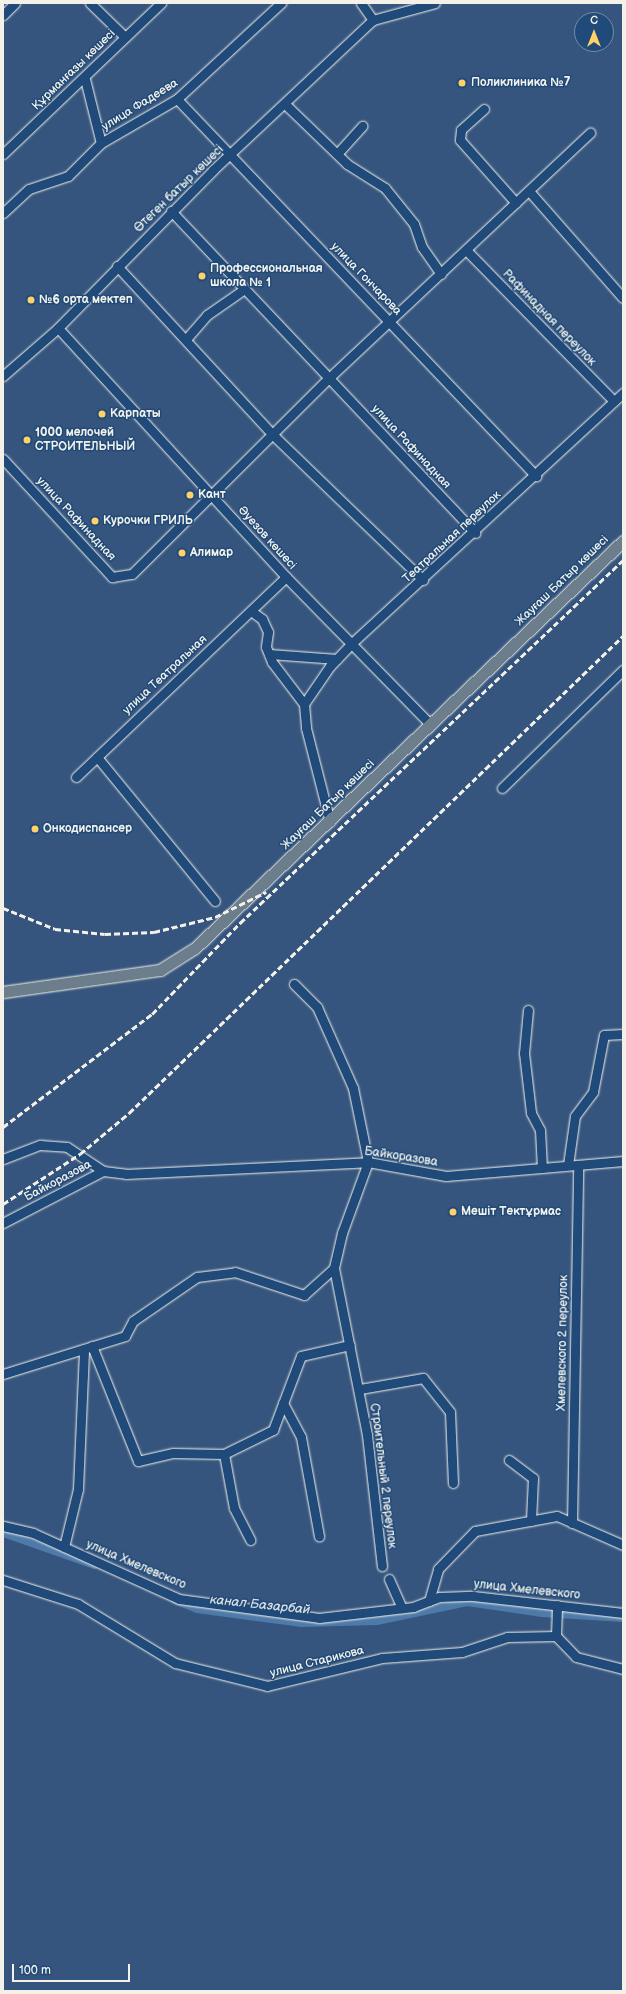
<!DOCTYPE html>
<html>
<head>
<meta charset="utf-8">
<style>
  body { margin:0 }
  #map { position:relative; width:626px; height:1994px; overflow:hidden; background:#35557f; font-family:"Balsamiq Sans",sans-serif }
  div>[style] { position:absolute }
  .canal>* { height:8px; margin:-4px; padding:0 4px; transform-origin:4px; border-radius:4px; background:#4d7aa9 }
  .roads { filter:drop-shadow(0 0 1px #f4f1e8) drop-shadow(0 0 1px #f4f1e8) }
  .minor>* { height:9px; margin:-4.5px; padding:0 4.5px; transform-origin:4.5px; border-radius:4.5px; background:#1f4a7a }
  .major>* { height:11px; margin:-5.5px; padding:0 5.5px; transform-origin:5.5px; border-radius:5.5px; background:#6c7d8b }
  .rail>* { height:2.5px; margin-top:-1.25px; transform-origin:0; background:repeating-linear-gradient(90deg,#f4f1e8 0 6px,transparent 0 9px) }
  .dots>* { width:11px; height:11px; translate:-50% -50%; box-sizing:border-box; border:2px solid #1f4a7a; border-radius:50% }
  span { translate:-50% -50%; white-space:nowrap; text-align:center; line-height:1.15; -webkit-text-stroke:3px #1f4a7a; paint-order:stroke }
  .street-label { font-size:12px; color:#f4f1e8 }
  .poi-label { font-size:12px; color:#f4f1e8; font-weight:700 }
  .left { translate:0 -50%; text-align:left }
  .water-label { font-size:13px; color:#dbdfdf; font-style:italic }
  .frame { position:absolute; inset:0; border:4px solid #f4f1e8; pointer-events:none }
  .north { position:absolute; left:574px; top:12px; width:40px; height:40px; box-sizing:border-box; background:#1f4a7a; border:1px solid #748da6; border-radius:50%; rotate:0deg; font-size:11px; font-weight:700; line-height:16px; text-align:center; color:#f4f1e8 }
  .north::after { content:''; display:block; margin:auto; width:14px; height:18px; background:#ffd166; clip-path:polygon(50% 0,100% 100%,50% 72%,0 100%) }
  .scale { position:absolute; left:12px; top:1964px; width:118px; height:18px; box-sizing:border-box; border:2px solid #f4f1e8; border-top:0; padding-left:5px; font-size:12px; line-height:14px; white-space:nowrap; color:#f4f1e8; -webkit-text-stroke:3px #1f4a7a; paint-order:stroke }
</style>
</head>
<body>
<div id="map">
  <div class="canal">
    <i style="left:3px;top:1533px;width:97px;rotate:19.2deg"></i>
    <i style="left:175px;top:1600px;width:24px;rotate:22deg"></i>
    <i style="left:197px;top:1609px;width:106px;rotate:7.6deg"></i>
    <i style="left:302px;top:1623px;width:75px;rotate:-1.5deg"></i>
    <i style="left:377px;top:1621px;width:92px;rotate:-11.9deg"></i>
    <i style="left:467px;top:1602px;width:76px;rotate:8.3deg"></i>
    <i style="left:542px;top:1613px;width:81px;rotate:3.5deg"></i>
  </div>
  <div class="roads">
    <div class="minor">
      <i style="left:90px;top:3px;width:49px;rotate:44.2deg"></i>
      <i style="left:361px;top:3px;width:21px;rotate:55deg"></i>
      <i style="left:3px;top:15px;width:17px;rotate:-45deg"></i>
      <i style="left:85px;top:79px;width:66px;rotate:76deg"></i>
      <i style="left:177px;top:99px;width:521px;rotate:46.4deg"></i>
      <i style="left:286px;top:105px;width:85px;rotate:44deg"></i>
      <i style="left:347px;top:164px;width:45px;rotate:32.3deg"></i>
      <i style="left:385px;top:188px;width:46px;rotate:51.1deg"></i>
      <i style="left:414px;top:224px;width:24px;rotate:71deg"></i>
      <i style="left:422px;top:247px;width:33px;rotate:55deg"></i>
      <i style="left:484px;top:109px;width:31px;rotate:138deg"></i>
      <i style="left:461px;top:130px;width:10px;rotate:96deg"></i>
      <i style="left:460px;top:140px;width:84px;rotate:48.4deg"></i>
      <i style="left:3px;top:154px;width:219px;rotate:-43.7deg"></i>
      <i style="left:337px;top:154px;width:38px;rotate:-48deg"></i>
      <i style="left:529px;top:191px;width:142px;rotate:48.7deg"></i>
      <i style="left:171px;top:211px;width:443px;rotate:46.6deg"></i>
      <i style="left:3px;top:213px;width:35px;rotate:-43deg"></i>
      <i style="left:29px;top:189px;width:41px;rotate:-18.4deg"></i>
      <i style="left:68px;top:176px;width:47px;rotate:-45deg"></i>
      <i style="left:101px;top:143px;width:88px;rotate:-30.1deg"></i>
      <i style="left:177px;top:99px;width:142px;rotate:-42.7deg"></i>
      <i style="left:467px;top:251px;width:210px;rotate:45.6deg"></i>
      <i style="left:117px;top:266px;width:229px;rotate:47.3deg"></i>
      <i style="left:272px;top:434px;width:210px;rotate:44deg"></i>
      <i style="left:58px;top:328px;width:338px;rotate:47.5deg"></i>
      <i style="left:286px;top:577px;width:206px;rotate:45.6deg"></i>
      <i style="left:187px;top:338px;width:30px;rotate:-49deg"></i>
      <i style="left:207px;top:315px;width:44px;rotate:-34.8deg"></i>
      <i style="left:3px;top:376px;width:73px;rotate:-41.1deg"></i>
      <i style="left:58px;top:328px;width:221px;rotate:-45.5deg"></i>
      <i style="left:213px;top:170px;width:219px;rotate:-43.2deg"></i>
      <i style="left:373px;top:20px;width:64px;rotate:-15.3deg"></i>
      <i style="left:3px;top:459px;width:161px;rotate:47.3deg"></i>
      <i style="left:112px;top:577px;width:20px;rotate:-9deg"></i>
      <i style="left:132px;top:574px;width:279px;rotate:-44.9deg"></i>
      <i style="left:330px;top:377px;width:357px;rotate:-43.2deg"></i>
      <i style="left:251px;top:611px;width:14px;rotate:36deg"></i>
      <i style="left:262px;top:619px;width:14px;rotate:65deg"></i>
      <i style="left:268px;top:632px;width:15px;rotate:98deg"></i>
      <i style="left:266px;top:647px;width:16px;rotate:68deg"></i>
      <i style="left:272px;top:662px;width:53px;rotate:52.7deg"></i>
      <i style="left:304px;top:704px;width:24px;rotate:85deg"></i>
      <i style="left:306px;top:728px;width:97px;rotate:75.7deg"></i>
      <i style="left:269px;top:654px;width:68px;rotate:4.2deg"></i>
      <i style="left:304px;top:704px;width:46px;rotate:-55.6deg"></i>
      <i style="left:330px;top:666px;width:32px;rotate:-46deg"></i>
      <i style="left:352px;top:643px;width:369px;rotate:-42.7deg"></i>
      <i style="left:97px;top:757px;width:186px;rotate:50.7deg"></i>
      <i style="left:76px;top:777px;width:290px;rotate:-43.6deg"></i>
      <i style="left:502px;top:788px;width:169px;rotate:-44.3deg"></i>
      <i style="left:294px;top:984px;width:33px;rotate:45deg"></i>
      <i style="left:317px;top:1007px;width:89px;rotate:66deg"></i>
      <i style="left:353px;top:1088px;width:76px;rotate:78.5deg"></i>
      <i style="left:368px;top:1162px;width:76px;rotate:110.1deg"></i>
      <i style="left:342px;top:1233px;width:36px;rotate:103deg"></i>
      <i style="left:334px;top:1268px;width:170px;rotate:78.8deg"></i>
      <i style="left:367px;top:1435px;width:132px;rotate:83.5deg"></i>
      <i style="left:528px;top:1010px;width:43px;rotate:95.3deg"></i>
      <i style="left:524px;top:1053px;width:60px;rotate:83.3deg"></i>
      <i style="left:531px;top:1113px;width:19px;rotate:62deg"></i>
      <i style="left:540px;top:1130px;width:38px;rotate:87deg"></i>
      <i style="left:3px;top:1159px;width:40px;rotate:-21deg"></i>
      <i style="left:40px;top:1145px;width:27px;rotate:4deg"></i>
      <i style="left:67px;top:1147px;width:43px;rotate:33.7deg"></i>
      <i style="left:103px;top:1171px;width:23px;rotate:7deg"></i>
      <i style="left:126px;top:1174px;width:242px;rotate:-2.8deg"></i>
      <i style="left:368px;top:1162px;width:79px;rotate:10.2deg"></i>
      <i style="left:446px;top:1176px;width:178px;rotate:-4.8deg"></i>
      <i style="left:568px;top:1165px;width:49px;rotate:-81.9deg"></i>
      <i style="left:575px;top:1116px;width:30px;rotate:-53deg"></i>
      <i style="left:593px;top:1092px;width:58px;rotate:-79.1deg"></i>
      <i style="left:604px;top:1035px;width:19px;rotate:-3deg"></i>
      <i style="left:3px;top:1223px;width:113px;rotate:-27.5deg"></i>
      <i style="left:92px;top:1346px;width:124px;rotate:68.2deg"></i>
      <i style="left:138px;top:1461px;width:36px;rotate:-13deg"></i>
      <i style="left:173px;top:1453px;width:51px;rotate:1.1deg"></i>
      <i style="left:224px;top:1454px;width:55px;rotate:-26.1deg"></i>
      <i style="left:273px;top:1430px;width:79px;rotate:-69.3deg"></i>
      <i style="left:301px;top:1356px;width:50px;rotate:-12.7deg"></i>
      <i style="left:3px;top:1374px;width:128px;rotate:-17.3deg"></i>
      <i style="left:125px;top:1336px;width:17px;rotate:-62deg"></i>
      <i style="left:133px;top:1321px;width:78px;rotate:-34.5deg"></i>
      <i style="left:197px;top:1277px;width:38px;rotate:-7deg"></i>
      <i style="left:235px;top:1272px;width:73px;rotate:18.4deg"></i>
      <i style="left:304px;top:1295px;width:40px;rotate:-42deg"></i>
      <i style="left:360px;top:1389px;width:64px;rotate:-9.9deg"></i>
      <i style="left:423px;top:1378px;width:43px;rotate:51.5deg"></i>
      <i style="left:450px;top:1412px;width:71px;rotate:87.6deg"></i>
      <i style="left:283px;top:1403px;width:38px;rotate:62deg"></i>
      <i style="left:301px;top:1437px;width:101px;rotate:79.7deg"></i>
      <i style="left:224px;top:1454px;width:55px;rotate:79.5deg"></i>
      <i style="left:234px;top:1508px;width:36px;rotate:63deg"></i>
      <i style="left:509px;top:1460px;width:30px;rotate:37deg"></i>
      <i style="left:533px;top:1478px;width:43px;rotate:92.7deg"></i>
      <i style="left:572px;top:1523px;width:358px;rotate:-89deg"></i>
      <i style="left:3px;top:1526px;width:31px;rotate:13deg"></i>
      <i style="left:33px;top:1533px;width:160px;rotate:24.3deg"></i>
      <i style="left:179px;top:1599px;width:141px;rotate:7.7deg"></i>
      <i style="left:319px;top:1618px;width:95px;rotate:-6.7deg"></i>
      <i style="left:413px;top:1607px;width:28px;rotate:-21deg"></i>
      <i style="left:439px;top:1597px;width:34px;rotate:-2deg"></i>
      <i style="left:473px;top:1596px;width:151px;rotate:6.5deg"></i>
      <i style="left:64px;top:1547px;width:60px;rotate:-76.4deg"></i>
      <i style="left:78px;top:1489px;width:140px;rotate:-87.5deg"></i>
      <i style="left:389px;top:1579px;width:32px;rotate:66deg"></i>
      <i style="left:3px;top:1580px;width:79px;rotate:17.7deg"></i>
      <i style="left:78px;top:1604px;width:114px;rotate:31.3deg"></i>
      <i style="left:175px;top:1663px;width:95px;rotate:14deg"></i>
      <i style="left:267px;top:1686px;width:118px;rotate:-13.7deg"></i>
      <i style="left:382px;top:1658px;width:80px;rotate:-4.3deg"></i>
      <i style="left:462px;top:1652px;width:47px;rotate:-18.4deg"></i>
      <i style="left:507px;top:1637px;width:49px;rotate:-1.2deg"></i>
      <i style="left:556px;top:1636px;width:29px;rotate:46deg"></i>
      <i style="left:576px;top:1657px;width:49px;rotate:14.3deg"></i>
      <i style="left:429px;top:1601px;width:33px;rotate:-74deg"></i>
      <i style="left:438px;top:1569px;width:53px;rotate:-45.8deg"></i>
      <i style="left:475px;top:1531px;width:83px;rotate:-10.4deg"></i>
      <i style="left:557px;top:1516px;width:72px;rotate:23.7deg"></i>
      <i style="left:556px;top:1636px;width:31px;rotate:-88deg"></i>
    </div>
    <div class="major">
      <i style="left:3px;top:992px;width:159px;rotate:-8deg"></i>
      <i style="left:160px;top:970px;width:41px;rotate:-32.2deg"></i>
      <i style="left:195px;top:948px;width:591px;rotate:-43.56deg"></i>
    </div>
  </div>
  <div class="rail">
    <i style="left:3px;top:908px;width:56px;rotate:22deg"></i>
    <i style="left:55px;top:929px;width:50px;rotate:5.7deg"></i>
    <i style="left:105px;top:934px;width:49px;rotate:-2.3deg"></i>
    <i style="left:154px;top:932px;width:63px;rotate:-13.8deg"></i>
    <i style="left:215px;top:917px;width:57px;rotate:-26.1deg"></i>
    <i style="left:3px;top:1127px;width:187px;rotate:-37.2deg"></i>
    <i style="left:152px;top:1014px;width:127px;rotate:-46deg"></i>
    <i style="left:240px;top:923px;width:528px;rotate:-43.46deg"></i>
    <i style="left:3px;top:1204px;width:92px;rotate:-33deg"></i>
    <i style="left:80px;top:1154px;width:64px;rotate:-39.9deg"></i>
    <i style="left:129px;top:1113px;width:687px;rotate:-44deg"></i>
  </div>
  <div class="dots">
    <i style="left:462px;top:83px;background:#ffd166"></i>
    <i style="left:202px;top:276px;background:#ffd166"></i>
    <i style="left:31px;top:300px;background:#ffd166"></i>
    <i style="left:102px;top:414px;background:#ffd166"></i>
    <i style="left:27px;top:440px;background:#ffd166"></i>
    <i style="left:190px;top:495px;background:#ffd166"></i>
    <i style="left:95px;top:521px;background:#ffd166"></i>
    <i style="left:182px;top:553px;background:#ffd166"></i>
    <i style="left:35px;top:829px;background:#ffd166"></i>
    <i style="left:453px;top:1212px;background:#ffd166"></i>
  </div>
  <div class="street-label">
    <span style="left:74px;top:70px;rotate:-44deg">Құрманғазы көшесі</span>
    <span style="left:140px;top:105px;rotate:-32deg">улица Фадеева</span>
    <span style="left:179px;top:189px;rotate:-44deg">Өтеген батыр көшесі</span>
    <span style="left:366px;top:279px;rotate:46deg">улица Гончарова</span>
    <span style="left:549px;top:318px;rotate:46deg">Рафинадная переулок</span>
    <span style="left:411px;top:447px;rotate:47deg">улица Рафинадная</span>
    <span style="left:76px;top:519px;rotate:47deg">улица Рафинадная</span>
    <span style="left:452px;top:537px;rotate:-43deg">Театральная переулок</span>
    <span style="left:267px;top:538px;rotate:48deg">Әуезов көшесі</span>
    <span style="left:562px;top:581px;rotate:-44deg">Жауғаш Батыр көшесі</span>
    <span style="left:165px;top:675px;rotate:-43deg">улица Театральная</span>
    <span style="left:328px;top:805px;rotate:-44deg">Жауғаш Батыр көшесі</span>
    <span style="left:401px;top:1157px;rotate:9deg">Байкоразова</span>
    <span style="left:58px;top:1181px;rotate:-28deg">Байкоразова</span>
    <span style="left:563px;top:1343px;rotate:-89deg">Хмелевского 2 переулок</span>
    <span style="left:383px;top:1476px;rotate:83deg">Строительный 2 переулок</span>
    <span style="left:136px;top:1565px;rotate:23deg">улица Хмелевского</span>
    <span style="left:527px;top:1590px;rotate:6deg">улица Хмелевского</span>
    <span style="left:317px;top:1662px;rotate:-14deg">улица Старикова</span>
  </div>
  <div class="poi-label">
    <span class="left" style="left:471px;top:83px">Поликлиника №7</span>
    <span class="left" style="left:210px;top:276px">Профессиональная<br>школа № 1</span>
    <span class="left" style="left:39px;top:300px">№6 орта мектеп</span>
    <span class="left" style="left:110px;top:414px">Карпаты</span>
    <span class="left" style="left:35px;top:440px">1000 мелочей<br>СТРОИТЕЛЬНЫЙ</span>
    <span class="left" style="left:198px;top:495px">Кант</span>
    <span class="left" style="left:103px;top:521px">Курочки ГРИЛЬ</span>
    <span class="left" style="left:190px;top:553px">Алимар</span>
    <span class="left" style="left:43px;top:829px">Онкодиспансер</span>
    <span class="left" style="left:461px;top:1212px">Мешіт Тектұрмас</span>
  </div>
  <div class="water-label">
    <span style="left:260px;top:1605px;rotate:6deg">канал Базарбай</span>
  </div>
  <div class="frame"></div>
  <div class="north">С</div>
  <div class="scale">100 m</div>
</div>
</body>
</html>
